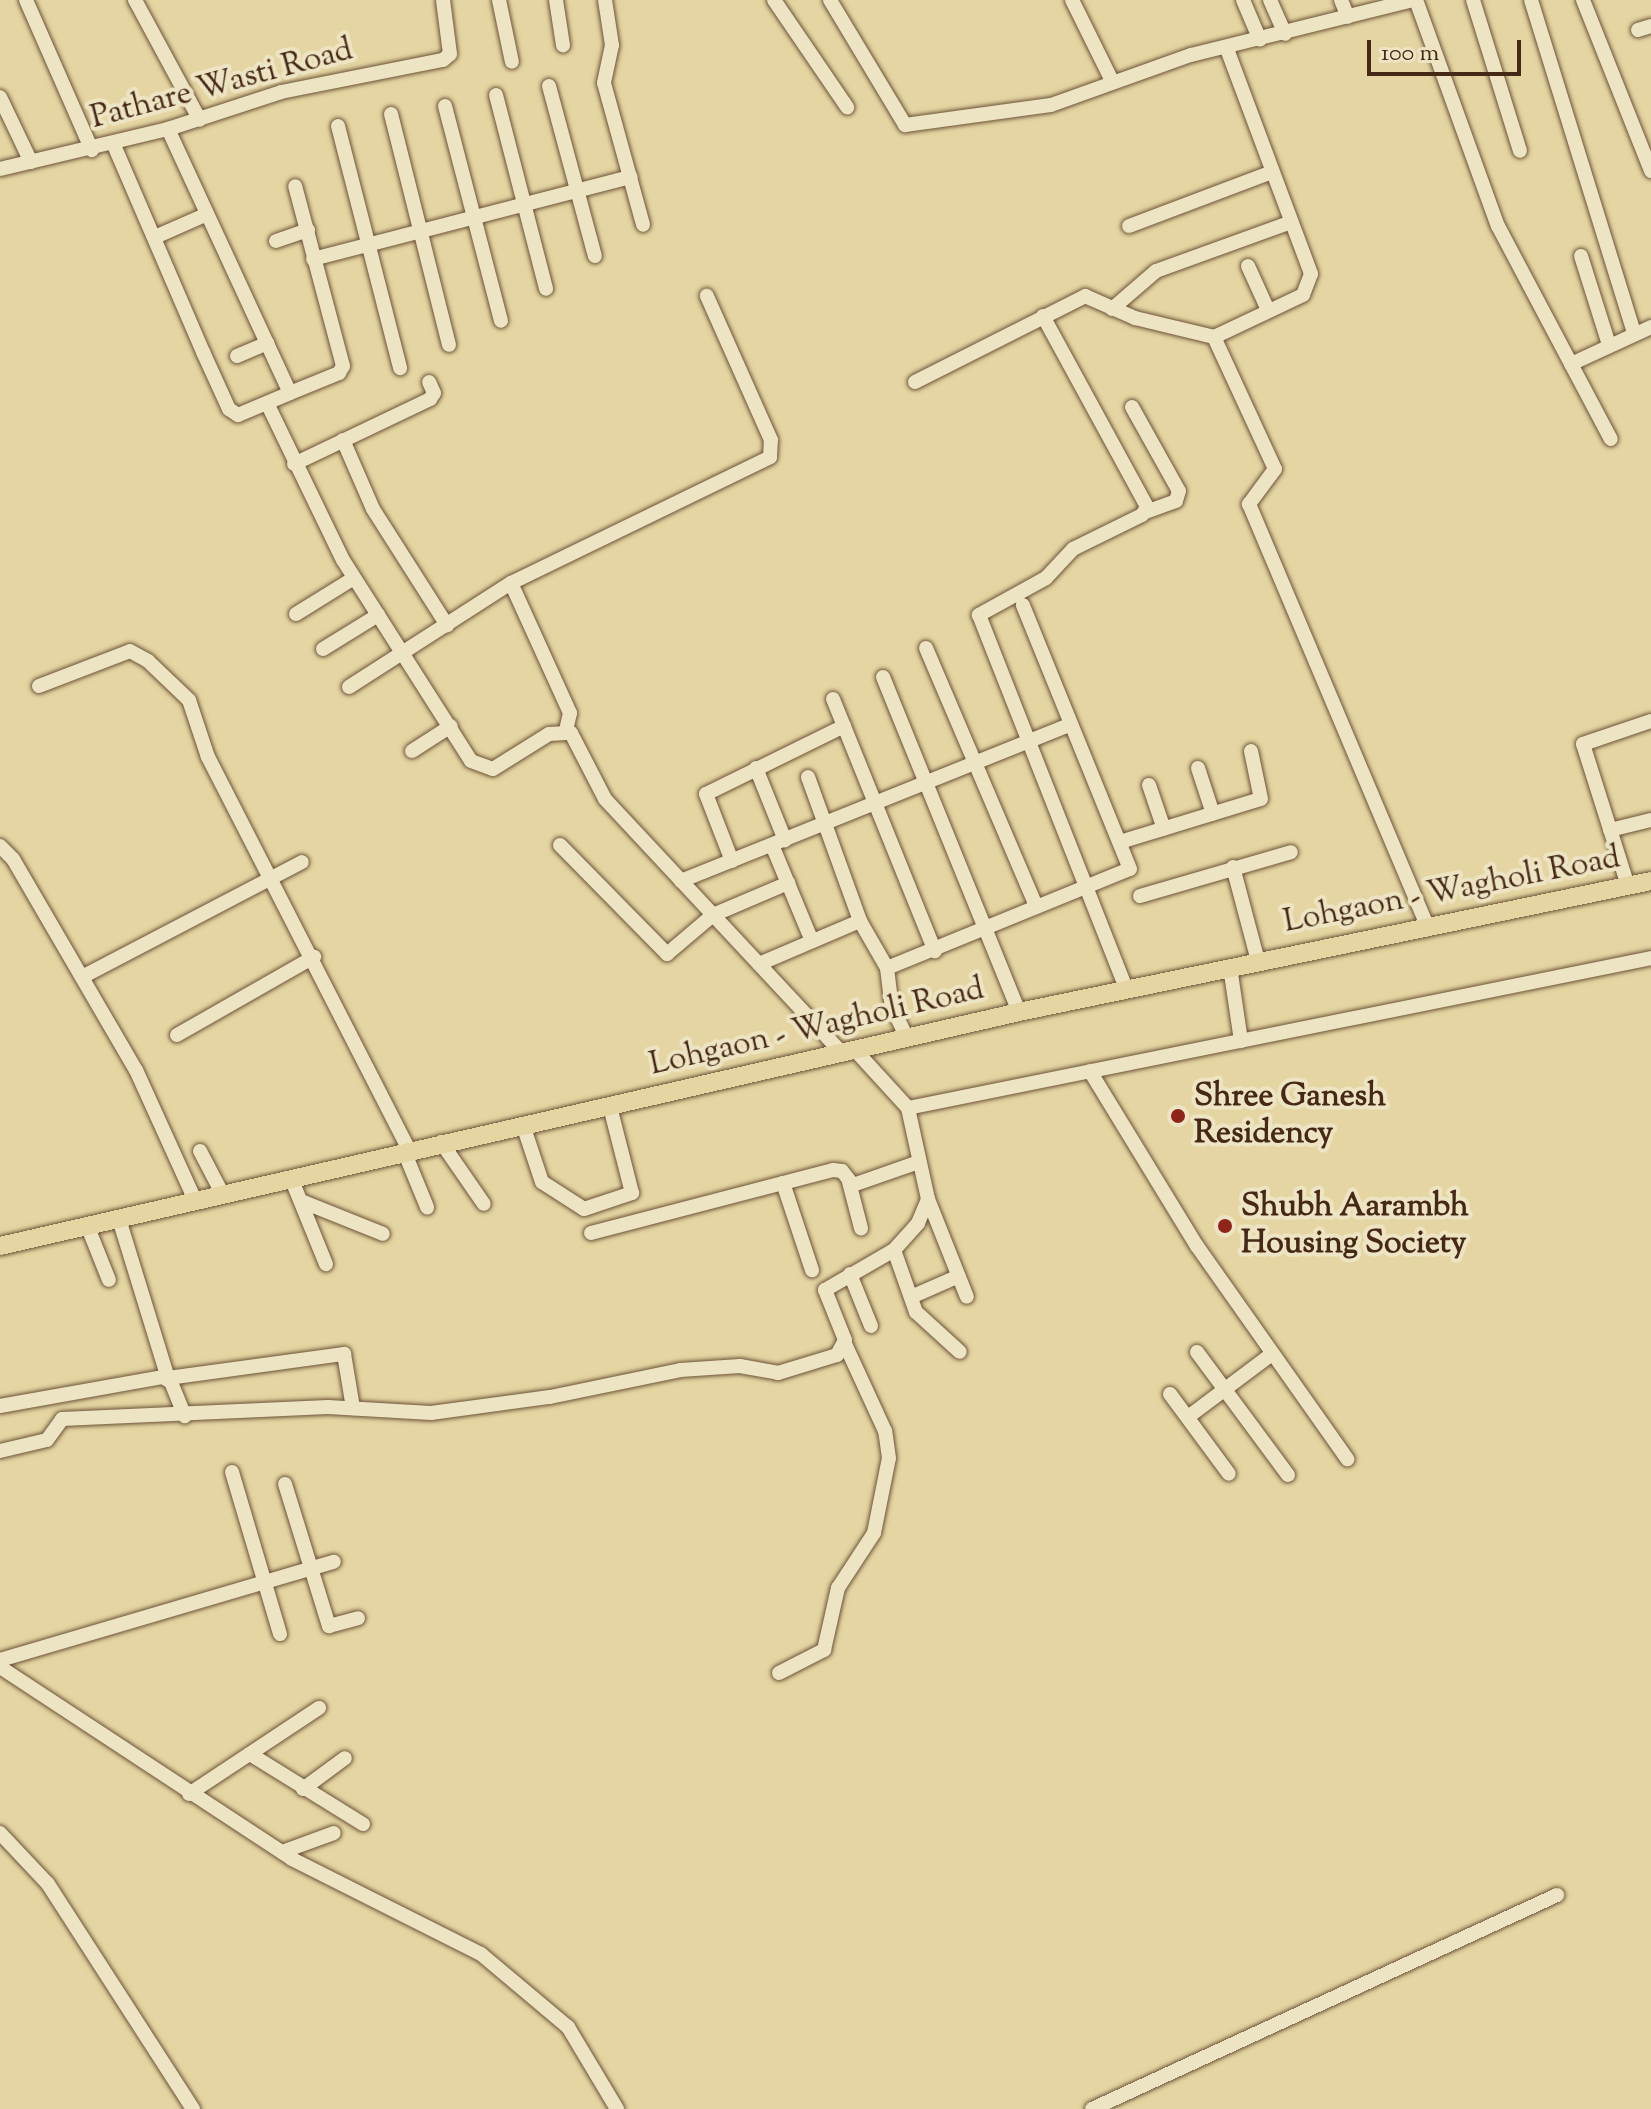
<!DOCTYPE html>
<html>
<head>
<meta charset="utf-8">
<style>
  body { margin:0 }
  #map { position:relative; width:1651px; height:2109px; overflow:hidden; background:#e4d5a2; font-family:"Sorts Mill Goudy",serif }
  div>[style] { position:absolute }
  .roads { filter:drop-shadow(0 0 2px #6d5338) drop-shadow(0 0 2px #6d5338) }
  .minor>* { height:14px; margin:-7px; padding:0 7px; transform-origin:7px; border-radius:7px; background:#ede4c3 }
  .major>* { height:18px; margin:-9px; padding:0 9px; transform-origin:9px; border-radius:9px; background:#e4d5a2 }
  .dots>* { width:22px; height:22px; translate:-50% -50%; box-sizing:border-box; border:4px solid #ede4c3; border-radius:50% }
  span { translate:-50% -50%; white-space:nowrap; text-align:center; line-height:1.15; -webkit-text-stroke:8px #ede4c3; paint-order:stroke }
  .street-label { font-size:32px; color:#452815 }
  .poi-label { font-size:32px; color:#452815; font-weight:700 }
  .left { translate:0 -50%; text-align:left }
  .scale { position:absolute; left:1367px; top:40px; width:154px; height:36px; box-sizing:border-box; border:4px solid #452815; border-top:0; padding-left:10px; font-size:24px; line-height:28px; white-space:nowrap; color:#452815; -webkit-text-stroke:6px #ede4c3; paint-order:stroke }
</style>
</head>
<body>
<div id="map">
  <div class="roads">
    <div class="minor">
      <i style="left:26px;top:0;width:164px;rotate:66.3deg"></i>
      <i style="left:135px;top:0;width:136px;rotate:61.6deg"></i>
      <i style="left:499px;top:0;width:63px;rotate:78.2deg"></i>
      <i style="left:556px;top:0;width:46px;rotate:81.2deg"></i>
      <i style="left:605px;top:0;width:46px;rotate:81.2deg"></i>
      <i style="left:612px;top:45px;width:39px;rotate:102deg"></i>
      <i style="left:604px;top:83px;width:147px;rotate:74.6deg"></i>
      <i style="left:774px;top:0;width:130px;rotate:55.7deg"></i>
      <i style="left:830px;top:0;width:146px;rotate:59deg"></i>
      <i style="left:905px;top:125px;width:147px;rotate:-7.8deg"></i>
      <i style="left:1051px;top:105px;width:149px;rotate:-19.7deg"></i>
      <i style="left:1191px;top:55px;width:229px;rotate:-13.9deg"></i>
      <i style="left:1072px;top:0;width:90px;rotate:63.7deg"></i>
      <i style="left:1243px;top:0;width:43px;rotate:67deg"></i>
      <i style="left:1270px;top:0;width:37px;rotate:66deg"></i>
      <i style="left:1341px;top:0;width:18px;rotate:68deg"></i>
      <i style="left:1416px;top:0;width:240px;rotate:70.1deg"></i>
      <i style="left:1498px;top:226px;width:241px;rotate:62.1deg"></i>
      <i style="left:1473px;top:0;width:158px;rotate:72.7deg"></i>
      <i style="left:1531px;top:0;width:348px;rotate:72.8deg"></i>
      <i style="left:1583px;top:0;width:184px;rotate:68.3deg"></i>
      <i style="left:1638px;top:30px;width:14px;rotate:-17deg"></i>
      <i style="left:1227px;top:49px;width:240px;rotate:69.5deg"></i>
      <i style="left:1311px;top:274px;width:22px;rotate:111deg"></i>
      <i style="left:1303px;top:295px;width:98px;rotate:154.7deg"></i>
      <i style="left:1214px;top:337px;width:145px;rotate:65.2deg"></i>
      <i style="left:1275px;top:469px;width:44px;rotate:126.6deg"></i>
      <i style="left:1249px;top:504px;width:456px;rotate:67.1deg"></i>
      <i style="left:549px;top:86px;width:176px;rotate:74.9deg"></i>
      <i style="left:496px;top:95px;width:200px;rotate:75.5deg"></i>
      <i style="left:0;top:97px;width:72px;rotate:64.5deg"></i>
      <i style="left:445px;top:106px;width:222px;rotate:75.4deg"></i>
      <i style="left:391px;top:114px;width:238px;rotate:75.9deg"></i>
      <i style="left:338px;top:126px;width:250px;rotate:75.6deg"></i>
      <i style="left:113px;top:143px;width:228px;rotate:66.7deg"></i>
      <i style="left:203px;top:352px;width:63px;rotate:65.5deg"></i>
      <i style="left:229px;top:409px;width:11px;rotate:34deg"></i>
      <i style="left:238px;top:415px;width:56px;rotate:-22.9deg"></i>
      <i style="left:290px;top:393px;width:291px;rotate:-114.8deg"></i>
      <i style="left:0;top:169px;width:173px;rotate:-13.4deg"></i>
      <i style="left:168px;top:129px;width:119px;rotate:-18.1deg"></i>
      <i style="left:281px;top:92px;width:165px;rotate:-11.2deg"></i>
      <i style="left:443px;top:60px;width:9px;rotate:-41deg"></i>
      <i style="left:450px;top:54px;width:54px;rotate:-97.4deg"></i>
      <i style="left:1129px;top:226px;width:153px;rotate:-20.7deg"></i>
      <i style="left:155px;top:237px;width:55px;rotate:-23.7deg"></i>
      <i style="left:276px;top:241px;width:34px;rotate:-19deg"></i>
      <i style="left:1581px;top:256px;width:93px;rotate:72.5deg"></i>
      <i style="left:313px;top:259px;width:328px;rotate:-14.5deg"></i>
      <i style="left:1248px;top:266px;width:48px;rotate:65.6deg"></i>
      <i style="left:1112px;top:309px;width:58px;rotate:-40.8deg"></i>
      <i style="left:1156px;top:271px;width:144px;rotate:-19.9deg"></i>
      <i style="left:1043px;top:316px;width:217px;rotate:61.4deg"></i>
      <i style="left:1147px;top:507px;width:9px;rotate:122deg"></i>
      <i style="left:1142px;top:515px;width:77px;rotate:153.8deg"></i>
      <i style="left:1073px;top:549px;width:40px;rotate:133deg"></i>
      <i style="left:1046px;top:578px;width:77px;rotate:151.1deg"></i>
      <i style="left:979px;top:615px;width:403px;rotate:68.5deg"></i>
      <i style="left:237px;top:356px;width:33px;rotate:-23deg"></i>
      <i style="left:1571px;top:364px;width:88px;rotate:-24.8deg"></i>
      <i style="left:915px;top:382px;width:191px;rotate:-26.8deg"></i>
      <i style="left:1085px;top:296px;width:55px;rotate:23.7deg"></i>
      <i style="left:1135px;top:318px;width:81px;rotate:13.5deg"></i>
      <i style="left:290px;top:393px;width:53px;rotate:-22.2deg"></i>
      <i style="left:339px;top:373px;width:8px;rotate:-60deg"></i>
      <i style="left:343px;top:366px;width:186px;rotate:-104.9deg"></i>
      <i style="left:267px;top:403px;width:174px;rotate:64.2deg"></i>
      <i style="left:343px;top:560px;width:238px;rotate:57.5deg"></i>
      <i style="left:471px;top:761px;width:23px;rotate:20deg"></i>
      <i style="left:493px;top:769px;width:66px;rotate:-32deg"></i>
      <i style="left:549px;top:734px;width:22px;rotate:-3deg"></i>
      <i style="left:571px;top:733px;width:74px;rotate:62.7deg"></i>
      <i style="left:605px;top:799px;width:347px;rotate:47deg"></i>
      <i style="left:1132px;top:407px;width:96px;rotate:60.8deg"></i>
      <i style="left:1179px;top:491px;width:10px;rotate:107deg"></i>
      <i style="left:1176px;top:501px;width:33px;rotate:160deg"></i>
      <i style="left:343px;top:440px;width:75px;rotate:66.5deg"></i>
      <i style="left:373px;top:509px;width:138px;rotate:57.5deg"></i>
      <i style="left:294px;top:464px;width:151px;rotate:-25.5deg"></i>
      <i style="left:430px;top:399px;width:7px;rotate:-56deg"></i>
      <i style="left:434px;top:393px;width:12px;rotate:-114deg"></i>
      <i style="left:511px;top:583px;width:143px;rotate:65.6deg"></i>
      <i style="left:570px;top:713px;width:17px;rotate:103deg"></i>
      <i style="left:296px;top:614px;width:68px;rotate:-31.8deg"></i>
      <i style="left:926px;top:648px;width:280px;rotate:66.9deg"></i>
      <i style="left:323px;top:649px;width:65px;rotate:-31.7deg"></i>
      <i style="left:883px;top:677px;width:362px;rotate:67.9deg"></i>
      <i style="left:39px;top:686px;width:97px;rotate:-21deg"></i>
      <i style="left:130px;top:651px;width:21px;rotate:29deg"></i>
      <i style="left:148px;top:661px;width:57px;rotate:43.6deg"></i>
      <i style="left:189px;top:700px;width:60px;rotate:71.6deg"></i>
      <i style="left:208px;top:757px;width:441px;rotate:62.9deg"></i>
      <i style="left:349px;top:687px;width:193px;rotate:-32.7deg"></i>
      <i style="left:511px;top:583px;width:288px;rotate:-25.9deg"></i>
      <i style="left:770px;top:457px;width:17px;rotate:-87deg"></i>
      <i style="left:771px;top:440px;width:158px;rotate:-114deg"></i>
      <i style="left:833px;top:699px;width:272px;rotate:68deg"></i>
      <i style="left:412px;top:751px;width:46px;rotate:-32.7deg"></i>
      <i style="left:756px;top:768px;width:78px;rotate:68.1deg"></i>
      <i style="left:1198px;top:768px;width:48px;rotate:71.9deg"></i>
      <i style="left:808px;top:777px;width:153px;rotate:70.1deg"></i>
      <i style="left:860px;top:921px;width:54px;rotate:60.1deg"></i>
      <i style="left:887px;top:968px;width:262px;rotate:-22.2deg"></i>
      <i style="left:1130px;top:869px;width:285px;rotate:-112.1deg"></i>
      <i style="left:1149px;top:785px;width:46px;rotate:71.2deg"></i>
      <i style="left:1610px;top:830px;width:42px;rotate:-13.7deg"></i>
      <i style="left:1120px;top:842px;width:147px;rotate:-17deg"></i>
      <i style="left:1261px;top:799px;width:49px;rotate:-101.8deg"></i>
      <i style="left:560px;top:845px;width:153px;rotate:45.5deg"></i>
      <i style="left:667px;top:954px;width:60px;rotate:-40.3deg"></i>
      <i style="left:713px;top:915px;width:82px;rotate:-23.1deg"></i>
      <i style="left:772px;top:845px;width:104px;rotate:67.4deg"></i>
      <i style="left:0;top:846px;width:18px;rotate:45deg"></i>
      <i style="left:13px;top:859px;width:244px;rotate:59.8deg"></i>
      <i style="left:136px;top:1070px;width:145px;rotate:65.6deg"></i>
      <i style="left:732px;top:861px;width:72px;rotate:-111.2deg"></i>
      <i style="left:706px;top:794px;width:154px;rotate:-26.2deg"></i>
      <i style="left:1233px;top:867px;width:97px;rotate:75.1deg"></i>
      <i style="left:681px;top:881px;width:420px;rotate:-21.9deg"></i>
      <i style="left:1628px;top:886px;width:149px;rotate:-107.6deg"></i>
      <i style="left:1583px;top:744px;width:72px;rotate:-18.7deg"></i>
      <i style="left:1140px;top:896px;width:157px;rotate:-16.2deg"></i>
      <i style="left:759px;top:964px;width:110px;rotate:-23.1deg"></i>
      <i style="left:1230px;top:967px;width:75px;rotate:81.5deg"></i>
      <i style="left:887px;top:968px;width:39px;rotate:83deg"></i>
      <i style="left:892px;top:1007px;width:34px;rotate:64deg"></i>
      <i style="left:82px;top:977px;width:248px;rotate:-27.6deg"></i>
      <i style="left:177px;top:1035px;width:158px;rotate:-29.7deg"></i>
      <i style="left:855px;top:1050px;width:79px;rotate:47.6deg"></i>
      <i style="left:908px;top:1108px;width:758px;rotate:-11.41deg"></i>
      <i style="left:1090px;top:1071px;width:205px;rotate:58.6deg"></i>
      <i style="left:1197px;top:1246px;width:261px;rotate:54.8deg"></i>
      <i style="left:523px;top:1125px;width:60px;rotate:71.6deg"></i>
      <i style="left:542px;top:1182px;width:50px;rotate:32.7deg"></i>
      <i style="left:584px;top:1209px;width:51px;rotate:-18.4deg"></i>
      <i style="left:632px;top:1193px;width:89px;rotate:-104.3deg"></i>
      <i style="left:441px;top:1142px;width:75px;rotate:55.3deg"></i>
      <i style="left:200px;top:1151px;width:50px;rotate:62.4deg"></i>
      <i style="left:404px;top:1151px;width:61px;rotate:67.7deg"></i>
      <i style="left:291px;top:1178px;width:93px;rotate:67.9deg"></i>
      <i style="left:849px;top:1182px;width:48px;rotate:75.4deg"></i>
      <i style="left:783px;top:1183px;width:92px;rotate:71.6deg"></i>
      <i style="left:928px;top:1199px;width:105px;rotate:68.3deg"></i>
      <i style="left:301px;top:1201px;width:88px;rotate:21.9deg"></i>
      <i style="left:119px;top:1219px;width:166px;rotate:72.9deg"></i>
      <i style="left:168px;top:1378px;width:178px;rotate:-7.8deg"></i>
      <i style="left:344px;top:1354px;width:55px;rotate:80.5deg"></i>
      <i style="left:87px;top:1225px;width:59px;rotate:68.2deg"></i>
      <i style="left:591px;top:1233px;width:250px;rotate:-14.6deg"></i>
      <i style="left:833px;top:1170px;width:9px;rotate:6deg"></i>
      <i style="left:842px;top:1171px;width:18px;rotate:52deg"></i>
      <i style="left:853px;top:1185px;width:70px;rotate:-19.2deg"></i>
      <i style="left:894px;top:1250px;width:66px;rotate:70.5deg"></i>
      <i style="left:916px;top:1312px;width:59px;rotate:42.3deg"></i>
      <i style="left:850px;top:1274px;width:56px;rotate:68deg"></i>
      <i style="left:911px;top:1297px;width:52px;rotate:-23.6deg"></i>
      <i style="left:1197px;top:1352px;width:153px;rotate:53.5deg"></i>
      <i style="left:1170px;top:1394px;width:99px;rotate:53.6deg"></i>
      <i style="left:0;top:1406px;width:166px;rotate:-10.1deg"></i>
      <i style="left:163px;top:1377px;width:9px;rotate:32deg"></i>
      <i style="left:171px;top:1382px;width:37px;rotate:68deg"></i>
      <i style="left:1188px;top:1417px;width:105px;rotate:-36.9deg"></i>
      <i style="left:0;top:1451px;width:48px;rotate:-13.2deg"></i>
      <i style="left:47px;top:1440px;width:26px;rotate:-54deg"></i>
      <i style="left:62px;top:1419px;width:266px;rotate:-2.6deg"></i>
      <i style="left:328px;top:1407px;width:103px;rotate:3.3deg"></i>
      <i style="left:431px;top:1413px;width:120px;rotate:-7.7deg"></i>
      <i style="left:550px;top:1397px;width:133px;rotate:-11.7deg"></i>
      <i style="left:680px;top:1370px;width:60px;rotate:-3.8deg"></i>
      <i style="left:740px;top:1366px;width:39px;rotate:10deg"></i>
      <i style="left:778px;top:1373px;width:62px;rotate:-17deg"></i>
      <i style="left:837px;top:1355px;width:17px;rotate:-62deg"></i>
      <i style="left:845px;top:1340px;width:54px;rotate:-111.8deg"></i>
      <i style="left:825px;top:1290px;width:80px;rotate:-30.1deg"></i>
      <i style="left:894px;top:1250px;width:36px;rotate:-48deg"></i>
      <i style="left:918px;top:1223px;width:26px;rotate:-67deg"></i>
      <i style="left:928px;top:1199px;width:93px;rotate:-102.4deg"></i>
      <i style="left:232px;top:1472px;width:169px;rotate:73.5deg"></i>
      <i style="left:285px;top:1484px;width:149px;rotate:72.8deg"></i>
      <i style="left:329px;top:1626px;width:30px;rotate:-15deg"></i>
      <i style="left:0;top:1660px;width:348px;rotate:-16.4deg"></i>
      <i style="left:0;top:1667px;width:349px;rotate:33.3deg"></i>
      <i style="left:292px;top:1859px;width:212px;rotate:26.7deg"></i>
      <i style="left:481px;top:1954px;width:114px;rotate:40deg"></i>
      <i style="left:568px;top:2027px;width:96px;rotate:59.1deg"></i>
      <i style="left:779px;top:1673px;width:51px;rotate:-27.1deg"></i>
      <i style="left:824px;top:1650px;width:64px;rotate:-77.3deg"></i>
      <i style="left:838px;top:1588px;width:66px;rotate:-56.8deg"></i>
      <i style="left:874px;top:1533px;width:76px;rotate:-78.7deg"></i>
      <i style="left:889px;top:1458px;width:27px;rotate:-98deg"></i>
      <i style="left:885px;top:1431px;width:96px;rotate:-114.7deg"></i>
      <i style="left:250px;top:1754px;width:133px;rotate:31.8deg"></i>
      <i style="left:303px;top:1789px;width:52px;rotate:-36.4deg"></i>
      <i style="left:189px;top:1794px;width:156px;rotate:-33.5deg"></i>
      <i style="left:0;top:1833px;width:70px;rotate:46.7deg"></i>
      <i style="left:48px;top:1884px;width:268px;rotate:57.2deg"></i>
      <i style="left:282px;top:1852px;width:55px;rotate:-20.1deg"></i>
      <i style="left:1092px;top:2109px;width:512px;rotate:-24.71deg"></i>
    </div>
    <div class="major">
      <i style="left:0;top:1246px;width:1046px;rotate:-12.93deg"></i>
      <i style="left:1019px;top:1012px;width:645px;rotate:-11.71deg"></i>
    </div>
  </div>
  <div class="dots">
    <i style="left:1178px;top:1116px;background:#8f2418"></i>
    <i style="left:1225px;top:1226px;background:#8f2418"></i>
  </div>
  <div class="street-label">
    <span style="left:222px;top:85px;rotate:-15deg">Pathare Wasti Road</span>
    <span style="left:1452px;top:891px;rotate:-11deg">Lohgaon - Wagholi Road</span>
    <span style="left:817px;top:1028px;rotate:-13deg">Lohgaon - Wagholi Road</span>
  </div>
  <div class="poi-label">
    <span class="left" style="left:1194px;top:1116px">Shree Ganesh<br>Residency</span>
    <span class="left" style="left:1241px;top:1226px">Shubh Aarambh<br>Housing Society</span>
  </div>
  <div class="scale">100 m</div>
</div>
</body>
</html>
